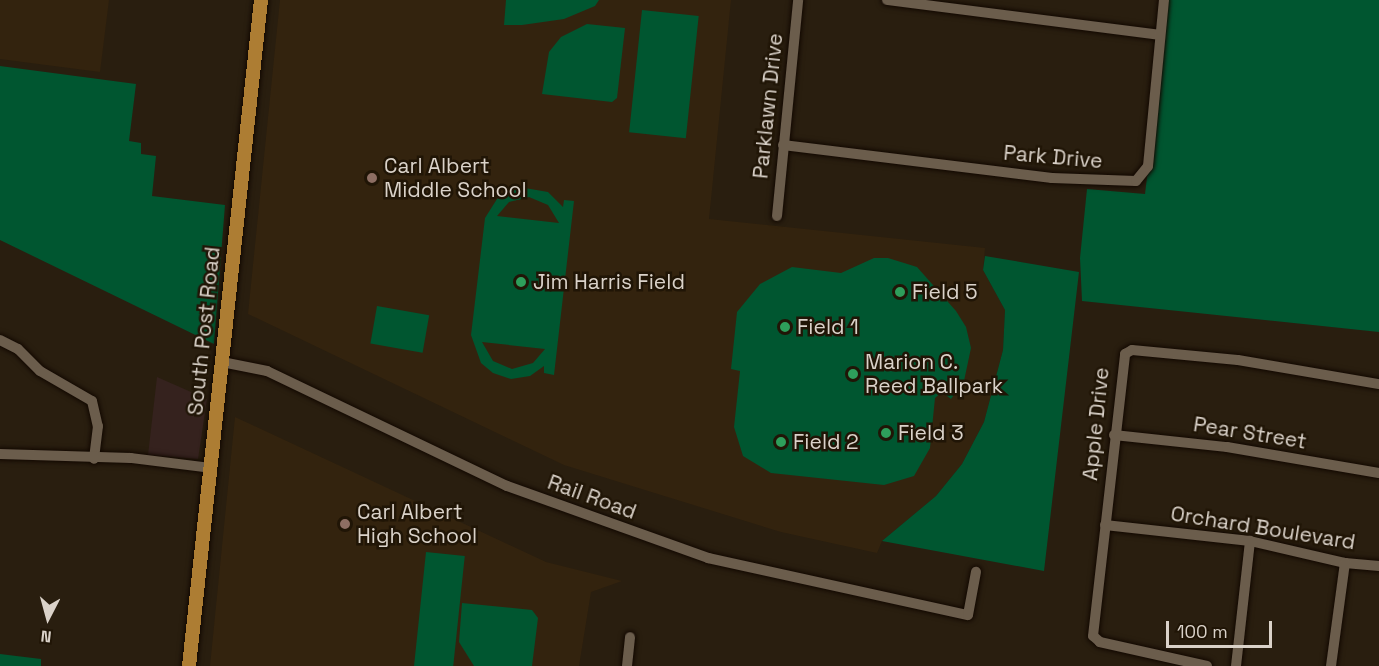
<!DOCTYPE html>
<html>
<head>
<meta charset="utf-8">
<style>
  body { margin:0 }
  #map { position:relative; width:1379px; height:666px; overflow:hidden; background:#291e0f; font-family:"Space Grotesk",sans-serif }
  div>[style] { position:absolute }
  .commercial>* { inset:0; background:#35221e }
  .built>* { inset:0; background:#33230e }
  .green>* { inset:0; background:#005630; transform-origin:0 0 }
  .roads { filter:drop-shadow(0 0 2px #120800) drop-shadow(0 0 2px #120800) }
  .minor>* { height:10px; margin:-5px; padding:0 5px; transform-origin:5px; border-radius:5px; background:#6b5d4c }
  .major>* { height:14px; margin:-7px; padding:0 7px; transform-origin:7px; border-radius:7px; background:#ad7d33 }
  .dots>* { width:16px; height:16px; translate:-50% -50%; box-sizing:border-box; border:3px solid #201506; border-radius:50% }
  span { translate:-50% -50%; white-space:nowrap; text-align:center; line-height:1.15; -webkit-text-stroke:5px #201506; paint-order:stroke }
  .street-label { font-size:21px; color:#dad2c9 }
  .poi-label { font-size:21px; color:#dad2c9 }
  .left { translate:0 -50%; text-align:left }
  .north { position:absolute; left:18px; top:588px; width:60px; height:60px; -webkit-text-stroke:4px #201506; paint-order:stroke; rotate:186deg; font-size:16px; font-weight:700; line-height:24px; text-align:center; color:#dad2c9 }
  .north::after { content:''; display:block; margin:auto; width:21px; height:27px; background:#dad2c9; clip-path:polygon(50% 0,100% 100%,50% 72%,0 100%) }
  .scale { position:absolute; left:1166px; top:621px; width:106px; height:27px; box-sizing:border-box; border:3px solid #dad2c9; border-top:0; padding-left:8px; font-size:18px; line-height:21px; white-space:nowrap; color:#dad2c9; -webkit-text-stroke:4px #201506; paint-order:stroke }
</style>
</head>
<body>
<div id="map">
  <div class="commercial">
    <i style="clip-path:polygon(157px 377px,207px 399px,198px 459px,148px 455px)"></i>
  </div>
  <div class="built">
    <i style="clip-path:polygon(0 0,109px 0,100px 72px,0 59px)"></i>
    <i style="clip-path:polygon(280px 0,731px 0,709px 219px,985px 248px,983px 270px,1005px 310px,1003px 350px,984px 422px,962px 464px,936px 496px,882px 541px,877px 553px,781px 532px,564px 465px,248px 314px)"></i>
    <i style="clip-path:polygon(235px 417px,546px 562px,622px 581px,591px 592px,579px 666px,210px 666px)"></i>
  </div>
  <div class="green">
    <i style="clip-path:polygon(506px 0,599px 0,595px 6px,564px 19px,522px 25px,504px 25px)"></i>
    <i style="clip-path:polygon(1168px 0,1379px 0,1379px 332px,1082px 301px,1080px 258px,1087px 189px,1145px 194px)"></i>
    <i style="left:642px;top:10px;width:57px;height:123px;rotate:6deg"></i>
    <i style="clip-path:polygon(587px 24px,625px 28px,617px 98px,612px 102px,542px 94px,549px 52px,561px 37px)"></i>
    <i style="clip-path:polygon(0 66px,136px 84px,129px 141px,141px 143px,141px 154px,156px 156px,152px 196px,225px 205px,214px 344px,0 240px)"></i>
    <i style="clip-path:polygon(evenodd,519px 187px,548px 192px,563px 207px,564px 200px,574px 201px,554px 375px,544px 373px,544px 366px,530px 376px,511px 379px,493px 373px,481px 363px,471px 335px,485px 218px,497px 199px,519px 187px,529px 197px,548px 205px,559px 223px,497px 216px,509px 202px,529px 197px,519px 187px,482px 342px,545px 349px,533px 363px,512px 369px,493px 361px,482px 342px)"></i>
    <i style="clip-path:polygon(985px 256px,1079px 272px,1044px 571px,882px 541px,936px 496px,962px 464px,984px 422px,1003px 350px,1005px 310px,983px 270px)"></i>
    <i style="clip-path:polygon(874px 258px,888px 258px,917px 267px,956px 311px,966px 327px,971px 348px,964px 381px,951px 399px,942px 392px,935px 398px,930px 448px,914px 476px,884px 485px,771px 473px,743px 456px,734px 427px,740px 371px,731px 369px,737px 312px,760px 284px,792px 267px,841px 273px)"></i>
    <i style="left:377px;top:306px;width:53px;height:38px;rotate:10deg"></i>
    <i style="left:426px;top:552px;width:39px;height:115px;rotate:6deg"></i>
    <i style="clip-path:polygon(462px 603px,532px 610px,538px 618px,532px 666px,474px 666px,459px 642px)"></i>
    <i style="clip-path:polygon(0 654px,41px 659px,41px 666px,0 666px)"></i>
  </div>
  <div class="roads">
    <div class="minor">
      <i style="left:887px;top:0;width:275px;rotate:7.3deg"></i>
      <i style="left:783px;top:145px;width:271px;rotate:7deg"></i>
      <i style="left:1052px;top:178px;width:84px;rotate:2deg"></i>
      <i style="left:1136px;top:181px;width:19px;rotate:-51deg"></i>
      <i style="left:1148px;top:166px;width:167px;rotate:-84.5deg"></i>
      <i style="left:777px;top:216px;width:217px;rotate:-84.4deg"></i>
      <i style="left:0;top:340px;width:20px;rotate:27deg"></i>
      <i style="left:18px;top:349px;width:31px;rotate:45deg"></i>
      <i style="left:40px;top:371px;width:60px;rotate:30deg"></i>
      <i style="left:92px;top:401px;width:26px;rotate:77deg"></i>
      <i style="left:98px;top:426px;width:33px;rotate:97deg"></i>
      <i style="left:222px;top:362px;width:46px;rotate:11.3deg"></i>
      <i style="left:267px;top:371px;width:266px;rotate:25.6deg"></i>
      <i style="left:507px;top:486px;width:214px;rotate:19.7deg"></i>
      <i style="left:708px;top:558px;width:266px;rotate:12.4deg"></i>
      <i style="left:968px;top:615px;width:44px;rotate:-79.5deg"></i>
      <i style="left:1114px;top:435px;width:114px;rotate:6.1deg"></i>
      <i style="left:1227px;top:447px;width:154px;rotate:9.7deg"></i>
      <i style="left:0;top:454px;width:131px;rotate:1.7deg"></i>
      <i style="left:131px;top:458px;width:81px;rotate:7.1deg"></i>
      <i style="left:1105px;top:525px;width:146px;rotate:6.3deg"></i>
      <i style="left:1250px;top:541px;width:98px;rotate:13deg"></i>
      <i style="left:1345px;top:563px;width:34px;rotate:5deg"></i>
      <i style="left:627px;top:666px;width:29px;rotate:-84deg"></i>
      <i style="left:1207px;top:666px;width:110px;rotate:-167.4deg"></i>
      <i style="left:1100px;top:642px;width:9px;rotate:-139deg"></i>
      <i style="left:1093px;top:636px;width:284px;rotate:-83.5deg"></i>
      <i style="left:1125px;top:354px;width:8px;rotate:-30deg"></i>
      <i style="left:1132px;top:350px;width:106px;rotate:5.4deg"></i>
      <i style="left:1238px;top:360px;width:143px;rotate:9.7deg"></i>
      <i style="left:1236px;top:666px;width:126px;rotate:-83.6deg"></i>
      <i style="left:1331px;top:666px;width:104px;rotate:-82.3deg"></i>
    </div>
    <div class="major">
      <i style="left:189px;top:666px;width:670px;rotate:-83.83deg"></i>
    </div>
  </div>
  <div class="dots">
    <i style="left:372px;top:178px;background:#8d6e63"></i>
    <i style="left:521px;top:282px;background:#2e9e5b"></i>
    <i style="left:900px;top:292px;background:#2e9e5b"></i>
    <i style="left:785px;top:327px;background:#2e9e5b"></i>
    <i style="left:853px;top:374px;background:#2e9e5b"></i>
    <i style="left:886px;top:433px;background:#2e9e5b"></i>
    <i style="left:781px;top:442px;background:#2e9e5b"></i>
    <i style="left:345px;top:524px;background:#8d6e63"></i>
  </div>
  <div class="street-label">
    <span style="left:768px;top:106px;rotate:-84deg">Parklawn Drive</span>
    <span style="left:1053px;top:157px;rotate:5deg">Park Drive</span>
    <span style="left:204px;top:331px;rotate:-84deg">South Post Road</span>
    <span style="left:1096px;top:424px;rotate:-84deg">Apple Drive</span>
    <span style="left:1250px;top:433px;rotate:9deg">Pear Street</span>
    <span style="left:592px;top:497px;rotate:20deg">Rail Road</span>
    <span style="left:1263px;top:528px;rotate:9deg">Orchard Boulevard</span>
  </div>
  <div class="poi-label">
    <span class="left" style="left:384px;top:178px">Carl Albert<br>Middle School</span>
    <span class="left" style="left:533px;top:282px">Jim Harris Field</span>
    <span class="left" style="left:912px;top:292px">Field 5</span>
    <span class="left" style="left:797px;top:327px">Field 1</span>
    <span class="left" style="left:865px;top:374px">Marion C.<br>Reed Ballpark</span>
    <span class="left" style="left:898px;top:433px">Field 3</span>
    <span class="left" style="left:793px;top:442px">Field 2</span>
    <span class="left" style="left:357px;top:524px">Carl Albert<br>High School</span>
  </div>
  <div class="north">N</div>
  <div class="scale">100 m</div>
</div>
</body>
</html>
